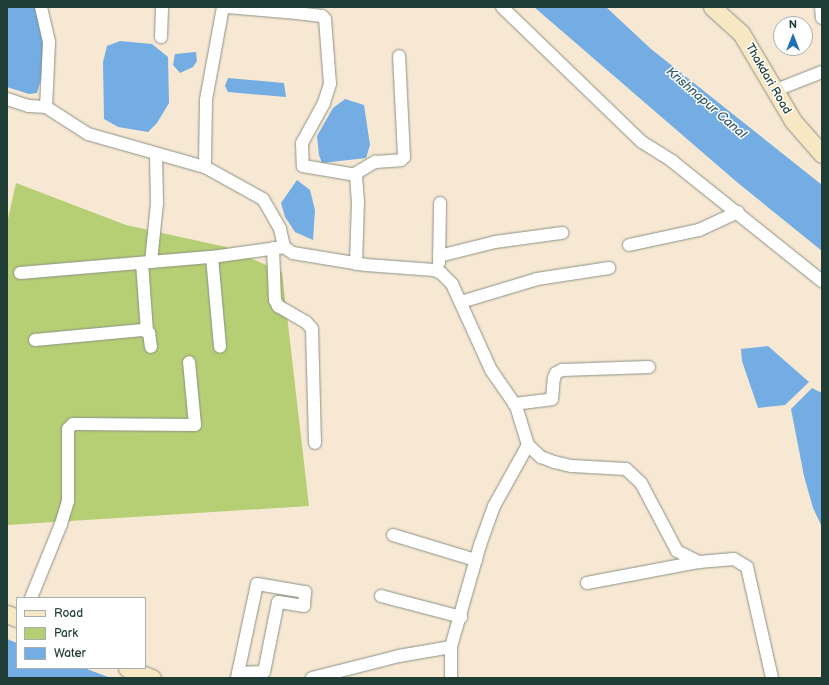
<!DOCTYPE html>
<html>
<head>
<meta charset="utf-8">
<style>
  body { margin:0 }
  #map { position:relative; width:829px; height:685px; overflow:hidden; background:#f7e8d4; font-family:"Balsamiq Sans",sans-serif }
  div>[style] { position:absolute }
  .green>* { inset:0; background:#b7cf74 }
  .water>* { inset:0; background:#73ade3 }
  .roads { filter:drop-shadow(0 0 1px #8b9284) drop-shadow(0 0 1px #8b9284) }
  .street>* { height:12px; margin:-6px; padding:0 6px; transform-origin:6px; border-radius:6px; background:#fff }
  .secondary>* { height:17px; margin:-8.5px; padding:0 8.5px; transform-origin:8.5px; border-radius:8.5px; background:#f8e7c3 }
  span { translate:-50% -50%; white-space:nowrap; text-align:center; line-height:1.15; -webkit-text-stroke:3px #fff; paint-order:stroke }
  .street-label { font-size:12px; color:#1f3d34 }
  .water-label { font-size:13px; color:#385f69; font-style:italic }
  .frame { position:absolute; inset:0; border:8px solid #1f3d34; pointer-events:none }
  .legend { position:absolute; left:16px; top:597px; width:130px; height:72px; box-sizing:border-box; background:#fff; border:1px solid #a5b1ae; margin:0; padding:5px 7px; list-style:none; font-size:12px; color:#1f3d34 }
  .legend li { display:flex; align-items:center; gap:8px; height:20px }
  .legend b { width:20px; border:1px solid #a5b1ae }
  .north { position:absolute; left:773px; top:16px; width:40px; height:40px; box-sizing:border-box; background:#fff; border:1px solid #a5b1ae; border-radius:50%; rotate:0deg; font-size:11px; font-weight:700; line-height:16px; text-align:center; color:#1f3d34 }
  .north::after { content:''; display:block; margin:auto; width:14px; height:18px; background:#1f6fb2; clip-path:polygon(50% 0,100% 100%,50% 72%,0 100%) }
</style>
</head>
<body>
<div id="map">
  <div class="green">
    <i style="clip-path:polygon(16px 183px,126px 225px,226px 247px,282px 272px,309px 506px,7px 525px,7px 223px)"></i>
  </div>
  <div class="water">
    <i style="clip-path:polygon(7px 7px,36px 7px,39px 12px,43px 46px,43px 73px,37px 93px,29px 94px,7px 87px)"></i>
    <i style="clip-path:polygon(534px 7px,606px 7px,651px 49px,822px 185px,822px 251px,738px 183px)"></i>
    <i style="clip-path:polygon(120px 41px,152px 44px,168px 57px,169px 103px,157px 123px,148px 132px,118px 127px,104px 119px,103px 62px,107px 46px)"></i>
    <i style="clip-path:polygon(196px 52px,197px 61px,193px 67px,180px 73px,173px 65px,175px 54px)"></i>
    <i style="clip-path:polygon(228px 78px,284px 83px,286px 97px,228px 92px,225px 86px)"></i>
    <i style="clip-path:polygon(345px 99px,364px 105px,370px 145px,366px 158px,322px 163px,319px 155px,317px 136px,333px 108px)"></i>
    <i style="clip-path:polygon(297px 180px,310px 190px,315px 210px,313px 240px,295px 232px,285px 217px,281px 203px)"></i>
    <i style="clip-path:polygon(768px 346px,809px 382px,785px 405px,758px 408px,742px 361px,741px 349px)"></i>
    <i style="clip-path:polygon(812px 388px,822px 393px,822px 527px,813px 508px,804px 476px,791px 409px)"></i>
    <i style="clip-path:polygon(7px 639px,17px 643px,17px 668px,84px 668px,111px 678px,7px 678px)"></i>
  </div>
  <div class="roads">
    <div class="street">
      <i style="left:41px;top:7px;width:36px;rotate:77deg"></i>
      <i style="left:49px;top:42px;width:65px;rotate:92.6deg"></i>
      <i style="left:46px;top:107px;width:50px;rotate:32.7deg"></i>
      <i style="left:88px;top:134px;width:122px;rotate:15.8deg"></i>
      <i style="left:223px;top:7px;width:95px;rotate:100.4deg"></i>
      <i style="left:206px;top:100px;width:67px;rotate:90.9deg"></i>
      <i style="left:205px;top:167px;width:66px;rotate:28.9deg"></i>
      <i style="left:263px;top:199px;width:34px;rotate:60deg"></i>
      <i style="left:280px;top:229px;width:18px;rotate:77deg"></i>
      <i style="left:284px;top:247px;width:11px;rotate:34deg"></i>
      <i style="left:293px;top:253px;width:74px;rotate:9.3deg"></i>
      <i style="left:366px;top:265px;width:68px;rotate:4.2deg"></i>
      <i style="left:434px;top:270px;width:8px;rotate:23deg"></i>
      <i style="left:441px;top:273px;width:16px;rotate:45deg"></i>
      <i style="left:452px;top:284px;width:94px;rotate:65.6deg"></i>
      <i style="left:491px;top:370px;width:44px;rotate:55.2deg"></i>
      <i style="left:516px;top:406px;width:41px;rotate:72.9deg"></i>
      <i style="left:528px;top:445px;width:70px;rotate:119.1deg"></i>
      <i style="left:494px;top:506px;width:41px;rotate:109.7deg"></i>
      <i style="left:480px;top:545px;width:106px;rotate:105.9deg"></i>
      <i style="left:451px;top:647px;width:53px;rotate:170.2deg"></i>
      <i style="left:399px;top:656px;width:90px;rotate:165.8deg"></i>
      <i style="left:227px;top:7px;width:70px;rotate:4.9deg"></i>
      <i style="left:297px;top:13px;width:6px;rotate:-72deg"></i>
      <i style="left:502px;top:7px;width:194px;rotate:44deg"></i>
      <i style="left:642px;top:142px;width:36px;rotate:32deg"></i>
      <i style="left:672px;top:161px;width:192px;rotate:38.7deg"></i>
      <i style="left:821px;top:7px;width:11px;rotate:85deg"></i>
      <i style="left:297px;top:13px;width:25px;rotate:7deg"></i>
      <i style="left:322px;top:16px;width:4px;rotate:45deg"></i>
      <i style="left:325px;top:19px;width:65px;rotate:85.6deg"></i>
      <i style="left:330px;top:84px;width:20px;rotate:108deg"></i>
      <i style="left:324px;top:103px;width:46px;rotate:118.8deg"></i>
      <i style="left:302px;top:143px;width:23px;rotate:88deg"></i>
      <i style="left:303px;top:166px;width:54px;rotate:9.6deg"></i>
      <i style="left:356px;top:175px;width:26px;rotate:86deg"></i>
      <i style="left:358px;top:201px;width:63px;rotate:91.8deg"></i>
      <i style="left:161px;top:37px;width:30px;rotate:-88deg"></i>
      <i style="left:776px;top:90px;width:49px;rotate:-21.4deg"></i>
      <i style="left:7px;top:99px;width:23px;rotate:18deg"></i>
      <i style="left:29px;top:106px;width:17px;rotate:3deg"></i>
      <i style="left:353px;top:175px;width:26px;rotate:-31deg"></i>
      <i style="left:375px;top:162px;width:26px;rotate:-4deg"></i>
      <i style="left:401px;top:160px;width:4px;rotate:-45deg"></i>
      <i style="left:404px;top:157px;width:101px;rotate:-92.8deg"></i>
      <i style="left:629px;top:245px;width:72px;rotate:-12.1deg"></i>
      <i style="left:699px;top:230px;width:43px;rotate:-24.8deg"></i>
      <i style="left:273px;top:248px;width:52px;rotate:87.8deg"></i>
      <i style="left:275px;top:300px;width:7px;rotate:63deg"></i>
      <i style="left:278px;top:306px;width:32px;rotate:30deg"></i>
      <i style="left:306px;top:322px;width:9px;rotate:49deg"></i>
      <i style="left:312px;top:329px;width:114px;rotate:88.5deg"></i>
      <i style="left:439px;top:256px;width:58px;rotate:-14deg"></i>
      <i style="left:495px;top:242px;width:68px;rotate:-7.7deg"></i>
      <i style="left:212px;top:257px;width:90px;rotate:84.9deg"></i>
      <i style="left:151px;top:262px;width:59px;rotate:-84.2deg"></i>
      <i style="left:157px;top:203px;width:48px;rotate:-91.2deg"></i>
      <i style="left:142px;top:263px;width:68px;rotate:85.8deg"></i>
      <i style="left:439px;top:263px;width:60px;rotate:-89deg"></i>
      <i style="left:20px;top:273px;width:193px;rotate:-4.8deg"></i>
      <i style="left:212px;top:257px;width:73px;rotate:-7.9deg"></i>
      <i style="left:461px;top:302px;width:79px;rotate:-16.8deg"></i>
      <i style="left:537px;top:279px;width:73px;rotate:-8.7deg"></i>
      <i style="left:35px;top:340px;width:108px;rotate:-5.3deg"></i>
      <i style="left:143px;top:330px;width:7px;rotate:27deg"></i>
      <i style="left:149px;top:333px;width:14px;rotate:82deg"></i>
      <i style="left:514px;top:404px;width:38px;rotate:-7deg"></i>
      <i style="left:552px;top:399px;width:21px;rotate:-85deg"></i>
      <i style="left:554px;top:378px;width:5px;rotate:-68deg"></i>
      <i style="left:556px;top:373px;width:7px;rotate:-27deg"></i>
      <i style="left:562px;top:370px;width:87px;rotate:-2deg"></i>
      <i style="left:528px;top:445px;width:18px;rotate:43deg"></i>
      <i style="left:541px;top:457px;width:14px;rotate:21deg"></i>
      <i style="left:554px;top:462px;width:18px;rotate:13deg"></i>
      <i style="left:572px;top:466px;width:54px;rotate:3.2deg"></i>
      <i style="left:626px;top:469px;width:21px;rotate:43deg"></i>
      <i style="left:641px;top:483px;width:77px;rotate:62.1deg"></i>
      <i style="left:677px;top:551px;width:25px;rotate:27deg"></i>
      <i style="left:699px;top:562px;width:35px;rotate:-5deg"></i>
      <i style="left:734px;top:559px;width:15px;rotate:32deg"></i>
      <i style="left:747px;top:567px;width:114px;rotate:77.3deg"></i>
      <i style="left:393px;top:535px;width:87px;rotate:16.8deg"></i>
      <i style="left:587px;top:583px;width:113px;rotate:-10.7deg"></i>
      <i style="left:381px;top:596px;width:83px;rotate:14.7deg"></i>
      <i style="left:31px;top:598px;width:80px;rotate:-67.9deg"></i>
      <i style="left:61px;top:524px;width:24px;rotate:-73deg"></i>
      <i style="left:68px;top:501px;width:72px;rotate:-90deg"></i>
      <i style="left:68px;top:429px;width:7px;rotate:-45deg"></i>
      <i style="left:73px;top:424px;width:122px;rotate:0.5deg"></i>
      <i style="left:195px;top:425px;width:63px;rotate:-95.4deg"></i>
      <i style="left:237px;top:678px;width:96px;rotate:-78deg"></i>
      <i style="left:257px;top:584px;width:49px;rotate:9.5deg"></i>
      <i style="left:305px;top:592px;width:14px;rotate:94deg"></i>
      <i style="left:304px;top:606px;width:26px;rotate:-171deg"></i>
      <i style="left:278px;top:602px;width:71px;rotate:101.3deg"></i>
      <i style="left:264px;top:672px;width:26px;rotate:178deg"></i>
      <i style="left:451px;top:678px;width:31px;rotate:-90deg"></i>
    </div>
    <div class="secondary">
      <i style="left:712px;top:7px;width:39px;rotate:42deg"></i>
      <i style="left:741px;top:33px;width:102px;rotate:59.4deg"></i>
      <i style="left:793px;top:121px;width:44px;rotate:48.7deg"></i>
      <i style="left:7px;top:614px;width:11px;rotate:22deg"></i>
      <i style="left:127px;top:668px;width:27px;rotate:22deg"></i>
    </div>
  </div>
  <div class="street-label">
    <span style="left:768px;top:79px;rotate:60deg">Thakdari Road</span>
  </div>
  <div class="water-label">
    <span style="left:706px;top:103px;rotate:41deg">Krishnapur Canal</span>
  </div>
  <div class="frame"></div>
  <ul class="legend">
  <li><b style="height:5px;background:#f8e7c3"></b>Road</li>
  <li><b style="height:11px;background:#b7cf74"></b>Park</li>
  <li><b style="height:11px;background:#73ade3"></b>Water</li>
  </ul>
  <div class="north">N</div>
</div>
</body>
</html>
